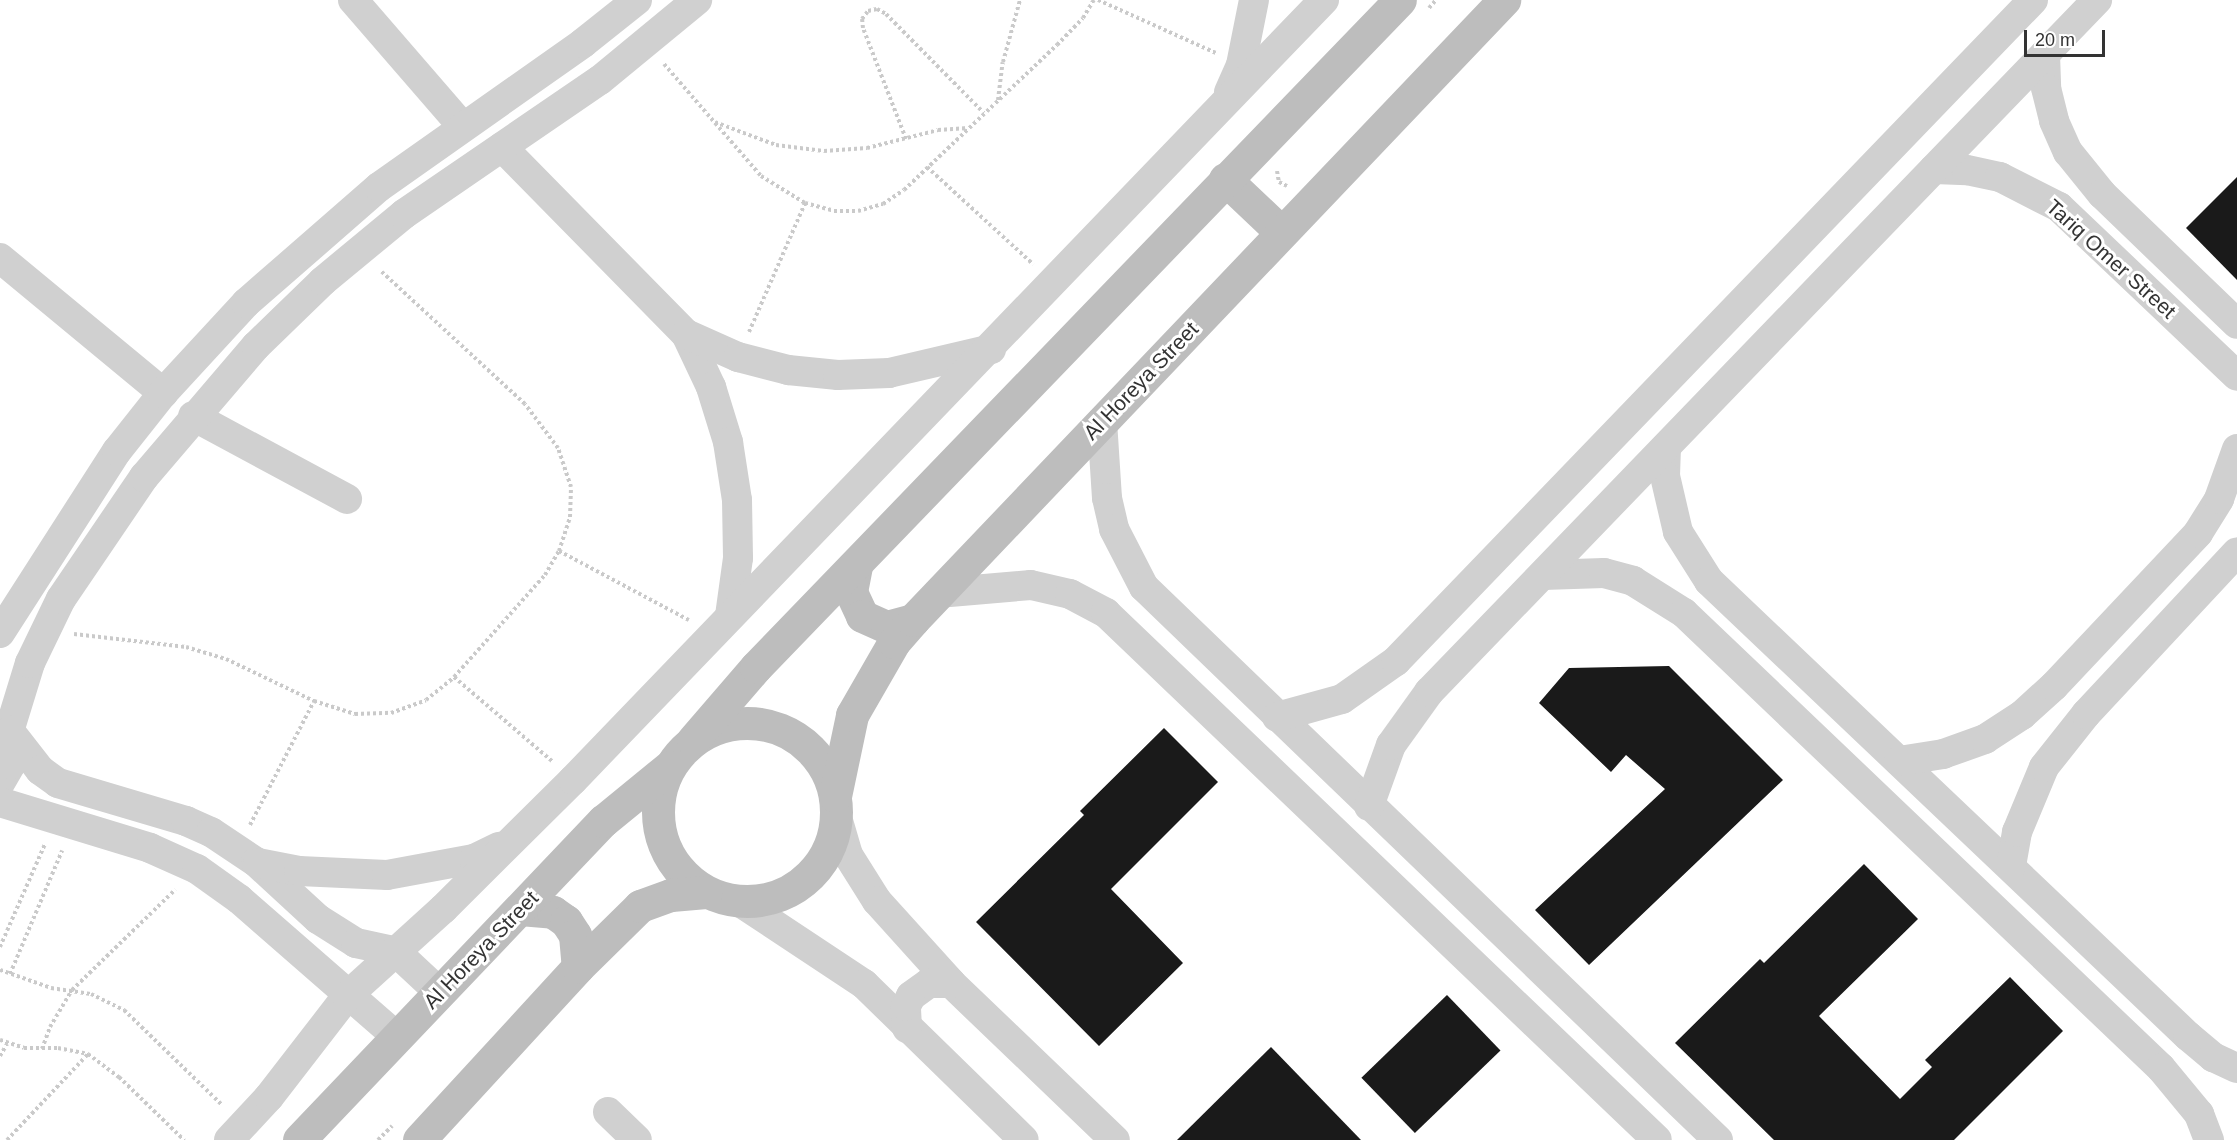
<!DOCTYPE html>
<html>
<head>
<meta charset="utf-8">
<style>
  body { margin:0 }
  #map { position:relative; width:2237px; height:1140px; overflow:hidden; background:#fff; font-family:Arial,sans-serif }
  div>[style] { position:absolute }
  .building>* { inset:0; background:#1a1a1a; transform-origin:0 0 }
  .path>* { height:4px; margin-top:-2px; transform-origin:0; background:repeating-linear-gradient(90deg,#cacaca 0 3px,transparent 0 6px) }
  .street>* { height:30px; margin:-15px; padding:0 15px; transform-origin:15px; border-radius:15px; background:#d0d0d0 }
  .secondary>* { height:33px; margin:-16.5px; padding:0 16.5px; transform-origin:16.5px; border-radius:16.5px; background:#bdbdbd }
  .secondary>.ring { margin:-16.5px; padding:0; box-sizing:content-box; background:none; border:33px solid #bdbdbd; border-radius:50% }
  span { translate:-50% -50%; white-space:nowrap; text-align:center; line-height:1.15; -webkit-text-stroke:6px #fff; paint-order:stroke }
  .street-label { font-size:21px; color:#333 }
  .scale { position:absolute; left:2024px; top:30px; width:81px; height:27px; box-sizing:border-box; border:3px solid #333; border-top:0; padding-left:8px; font-size:18px; line-height:21px; white-space:nowrap; color:#333; -webkit-text-stroke:4px #fff; paint-order:stroke }
</style>
</head>
<body>
<div id="map">
  <div class="building">
    <i style="clip-path:polygon(2237px 177px,2237px 280px,2186px 228px)"></i>
    <i style="clip-path:polygon(1669px 666px,1783px 780px,1589px 965px,1535px 910px,1665px 789px,1626px 755px,1611px 772px,1539px 703px,1569px 668px)"></i>
    <i style="clip-path:polygon(1164px 728px,1218px 782px,1111px 889px,1183px 963px,1099px 1046px,976px 922px,1084px 815px,1080px 811px)"></i>
    <i style="clip-path:polygon(1864px 864px,1918px 919px,1819px 1016px,1900px 1099px,1932px 1067px,1925px 1060px,2010px 977px,2063px 1031px,1954px 1140px,1774px 1140px,1675px 1043px,1760px 959px,1764px 963px)"></i>
    <i style="left:1447px;top:995px;width:77px;height:119px;rotate:46deg"></i>
    <i style="clip-path:polygon(1271px 1047px,1361px 1140px,1177px 1140px)"></i>
  </div>
  <div class="path">
    <i style="left:1098px;top:0;width:129px;rotate:24.2deg"></i>
    <i style="left:1429px;top:8px;width:11px;rotate:-49deg"></i>
    <i style="left:664px;top:64px;width:148px;rotate:49.1deg"></i>
    <i style="left:761px;top:176px;width:52px;rotate:31.5deg"></i>
    <i style="left:805px;top:203px;width:30px;rotate:15deg"></i>
    <i style="left:834px;top:211px;width:24px"></i>
    <i style="left:858px;top:211px;width:26px;rotate:-16deg"></i>
    <i style="left:883px;top:204px;width:25px;rotate:-34deg"></i>
    <i style="left:904px;top:190px;width:211px;rotate:-43.5deg"></i>
    <i style="left:1057px;top:45px;width:37px;rotate:-46deg"></i>
    <i style="left:1083px;top:18px;width:21px;rotate:-59deg"></i>
    <i style="left:998px;top:100px;width:38px;rotate:-83deg"></i>
    <i style="left:1003px;top:62px;width:64px;rotate:-74.7deg"></i>
    <i style="left:715px;top:122px;width:65px;rotate:20.7deg"></i>
    <i style="left:776px;top:145px;width:48px;rotate:7.1deg"></i>
    <i style="left:824px;top:151px;width:43px;rotate:-4deg"></i>
    <i style="left:867px;top:148px;width:73px;rotate:-14.2deg"></i>
    <i style="left:938px;top:130px;width:30px;rotate:-4deg"></i>
    <i style="left:906px;top:139px;width:119px;rotate:-111.2deg"></i>
    <i style="left:863px;top:28px;width:9px;rotate:-96deg"></i>
    <i style="left:862px;top:19px;width:10px;rotate:-53deg"></i>
    <i style="left:868px;top:11px;width:9px;rotate:-13deg"></i>
    <i style="left:877px;top:9px;width:10px;rotate:29deg"></i>
    <i style="left:886px;top:14px;width:139px;rotate:45.3deg"></i>
    <i style="left:927px;top:167px;width:144px;rotate:42.5deg"></i>
    <i style="left:1277px;top:171px;width:11px;rotate:80deg"></i>
    <i style="left:1279px;top:182px;width:9px;rotate:27deg"></i>
    <i style="left:749px;top:332px;width:141px;rotate:-66.5deg"></i>
    <i style="left:559px;top:551px;width:147px;rotate:28deg"></i>
    <i style="left:74px;top:634px;width:113px;rotate:6.6deg"></i>
    <i style="left:186px;top:647px;width:42px;rotate:16.7deg"></i>
    <i style="left:226px;top:659px;width:98px;rotate:25.5deg"></i>
    <i style="left:314px;top:701px;width:43px;rotate:17.6deg"></i>
    <i style="left:355px;top:714px;width:36px;rotate:-2deg"></i>
    <i style="left:391px;top:713px;width:37px;rotate:-20deg"></i>
    <i style="left:426px;top:700px;width:36px;rotate:-39deg"></i>
    <i style="left:454px;top:677px;width:137px;rotate:-48.3deg"></i>
    <i style="left:545px;top:575px;width:28px;rotate:-60deg"></i>
    <i style="left:559px;top:551px;width:36px;rotate:-72deg"></i>
    <i style="left:570px;top:517px;width:30px;rotate:-88deg"></i>
    <i style="left:571px;top:487px;width:41px;rotate:-108.4deg"></i>
    <i style="left:558px;top:448px;width:55px;rotate:-126.9deg"></i>
    <i style="left:525px;top:404px;width:197px;rotate:-137.3deg"></i>
    <i style="left:454px;top:677px;width:129px;rotate:40.6deg"></i>
    <i style="left:250px;top:825px;width:140px;rotate:-62.7deg"></i>
    <i style="left:0;top:947px;width:112px;rotate:-66.4deg"></i>
    <i style="left:0;top:970px;width:54px;rotate:19.4deg"></i>
    <i style="left:51px;top:988px;width:40px;rotate:8.5deg"></i>
    <i style="left:91px;top:994px;width:37px;rotate:26deg"></i>
    <i style="left:124px;top:1010px;width:138px;rotate:44.1deg"></i>
    <i style="left:10px;top:974px;width:134px;rotate:-67.1deg"></i>
    <i style="left:0;top:1040px;width:25px;rotate:18deg"></i>
    <i style="left:24px;top:1048px;width:34px"></i>
    <i style="left:58px;top:1048px;width:31px;rotate:11deg"></i>
    <i style="left:88px;top:1054px;width:39px;rotate:37deg"></i>
    <i style="left:119px;top:1077px;width:91px;rotate:44.1deg"></i>
    <i style="left:42px;top:1049px;width:23px;rotate:-70deg"></i>
    <i style="left:50px;top:1027px;width:43px;rotate:-59.3deg"></i>
    <i style="left:72px;top:990px;width:144px;rotate:-44.2deg"></i>
    <i style="left:0;top:1056px;width:14px;rotate:-60deg"></i>
    <i style="left:7px;top:1140px;width:118px;rotate:-46.7deg"></i>
    <i style="left:378px;top:1140px;width:20px;rotate:-45deg"></i>
  </div>
  <div class="street">
    <i style="left:353px;top:0;width:167px;rotate:49.1deg"></i>
    <i style="left:2045px;top:54px;width:34px;rotate:88deg"></i>
    <i style="left:2046px;top:88px;width:34px;rotate:76deg"></i>
    <i style="left:2054px;top:121px;width:34px;rotate:66deg"></i>
    <i style="left:2068px;top:152px;width:54px;rotate:51deg"></i>
    <i style="left:2102px;top:194px;width:187px;rotate:43.9deg"></i>
    <i style="left:1229px;top:92px;width:30px;rotate:-66deg"></i>
    <i style="left:1241px;top:65px;width:66px;rotate:-78.7deg"></i>
    <i style="left:502px;top:147px;width:262px;rotate:45.5deg"></i>
    <i style="left:686px;top:334px;width:59px;rotate:64.7deg"></i>
    <i style="left:711px;top:387px;width:58px;rotate:72.8deg"></i>
    <i style="left:728px;top:442px;width:59px;rotate:81.2deg"></i>
    <i style="left:737px;top:500px;width:58px;rotate:89deg"></i>
    <i style="left:738px;top:558px;width:59px;rotate:97.9deg"></i>
    <i style="left:1934px;top:169px;width:33px;rotate:2deg"></i>
    <i style="left:1967px;top:170px;width:34px;rotate:12deg"></i>
    <i style="left:2000px;top:177px;width:66px;rotate:27deg"></i>
    <i style="left:2059px;top:207px;width:245px;rotate:43.5deg"></i>
    <i style="left:0;top:258px;width:212px;rotate:39.6deg"></i>
    <i style="left:686px;top:334px;width:57px;rotate:23.9deg"></i>
    <i style="left:738px;top:357px;width:52px;rotate:14.6deg"></i>
    <i style="left:788px;top:370px;width:50px;rotate:5.7deg"></i>
    <i style="left:838px;top:375px;width:51px;rotate:-2.2deg"></i>
    <i style="left:889px;top:373px;width:105px;rotate:-13.2deg"></i>
    <i style="left:193px;top:416px;width:175px;rotate:28.3deg"></i>
    <i style="left:1102px;top:421px;width:77px;rotate:86.3deg"></i>
    <i style="left:1107px;top:498px;width:32px;rotate:77deg"></i>
    <i style="left:1114px;top:529px;width:65px;rotate:62.7deg"></i>
    <i style="left:1144px;top:587px;width:797px;rotate:43.93deg"></i>
    <i style="left:1666px;top:447px;width:29px;rotate:92deg"></i>
    <i style="left:1665px;top:476px;width:57px;rotate:76.9deg"></i>
    <i style="left:1678px;top:532px;width:58px;rotate:57.7deg"></i>
    <i style="left:1709px;top:581px;width:661px;rotate:43.53deg"></i>
    <i style="left:2188px;top:1036px;width:33px;rotate:40deg"></i>
    <i style="left:2213px;top:1057px;width:26px;rotate:25deg"></i>
    <i style="left:1543px;top:575px;width:61px;rotate:-1.9deg"></i>
    <i style="left:1604px;top:573px;width:30px;rotate:15deg"></i>
    <i style="left:1633px;top:581px;width:60px;rotate:32.1deg"></i>
    <i style="left:1684px;top:613px;width:659px;rotate:43.65deg"></i>
    <i style="left:2161px;top:1068px;width:60px;rotate:50.4deg"></i>
    <i style="left:2199px;top:1114px;width:28px;rotate:69deg"></i>
    <i style="left:938px;top:593px;width:93px;rotate:-4.9deg"></i>
    <i style="left:1031px;top:585px;width:40px;rotate:13deg"></i>
    <i style="left:1070px;top:594px;width:41px;rotate:27.8deg"></i>
    <i style="left:1106px;top:613px;width:762px;rotate:43.72deg"></i>
    <i style="left:0;top:633px;width:216px;rotate:-57.3deg"></i>
    <i style="left:117px;top:451px;width:74px;rotate:-51.6deg"></i>
    <i style="left:163px;top:393px;width:122px;rotate:-47.3deg"></i>
    <i style="left:246px;top:303px;width:176px;rotate:-41.1deg"></i>
    <i style="left:379px;top:187px;width:250px;rotate:-35.2deg"></i>
    <i style="left:583px;top:43px;width:69px;rotate:-38.5deg"></i>
    <i style="left:1277px;top:717px;width:67px;rotate:-15.5deg"></i>
    <i style="left:1342px;top:699px;width:66px;rotate:-35.1deg"></i>
    <i style="left:1396px;top:661px;width:918px;rotate:-46.06deg"></i>
    <i style="left:10px;top:728px;width:68px;rotate:-72.9deg"></i>
    <i style="left:30px;top:663px;width:71px;rotate:-64.2deg"></i>
    <i style="left:61px;top:599px;width:148px;rotate:-55.8deg"></i>
    <i style="left:144px;top:477px;width:172px;rotate:-49.5deg"></i>
    <i style="left:256px;top:346px;width:93px;rotate:-44.1deg"></i>
    <i style="left:323px;top:281px;width:105px;rotate:-39.6deg"></i>
    <i style="left:404px;top:214px;width:237px;rotate:-34.4deg"></i>
    <i style="left:600px;top:80px;width:126px;rotate:-39.5deg"></i>
    <i style="left:12px;top:734px;width:46px;rotate:52.1deg"></i>
    <i style="left:40px;top:770px;width:22px;rotate:36deg"></i>
    <i style="left:58px;top:783px;width:134px;rotate:16.5deg"></i>
    <i style="left:186px;top:821px;width:27px;rotate:24deg"></i>
    <i style="left:211px;top:832px;width:54px;rotate:33.7deg"></i>
    <i style="left:256px;top:862px;width:84px;rotate:42.6deg"></i>
    <i style="left:318px;top:919px;width:45px;rotate:32.3deg"></i>
    <i style="left:356px;top:943px;width:40px;rotate:12deg"></i>
    <i style="left:395px;top:951px;width:62px;rotate:43deg"></i>
    <i style="left:1899px;top:761px;width:45px;rotate:-9deg"></i>
    <i style="left:1943px;top:754px;width:45px;rotate:-19.7deg"></i>
    <i style="left:1985px;top:739px;width:44px;rotate:-33deg"></i>
    <i style="left:2022px;top:715px;width:43px;rotate:-42.2deg"></i>
    <i style="left:2054px;top:686px;width:210px;rotate:-46.7deg"></i>
    <i style="left:2198px;top:533px;width:40px;rotate:-58deg"></i>
    <i style="left:2219px;top:499px;width:53px;rotate:-70.2deg"></i>
    <i style="left:0;top:783px;width:22px;rotate:-60deg"></i>
    <i style="left:11px;top:764px;width:34px;rotate:-90deg"></i>
    <i style="left:0;top:802px;width:157px;rotate:17deg"></i>
    <i style="left:150px;top:848px;width:51px;rotate:24.1deg"></i>
    <i style="left:197px;top:869px;width:52px;rotate:35.5deg"></i>
    <i style="left:239px;top:899px;width:210px;rotate:41.1deg"></i>
    <i style="left:1369px;top:806px;width:65px;rotate:-70.2deg"></i>
    <i style="left:1391px;top:745px;width:65px;rotate:-54.4deg"></i>
    <i style="left:1429px;top:692px;width:962px;rotate:-46.01deg"></i>
    <i style="left:836px;top:814px;width:43px;rotate:73.7deg"></i>
    <i style="left:848px;top:855px;width:54px;rotate:57.8deg"></i>
    <i style="left:877px;top:901px;width:110px;rotate:47.9deg"></i>
    <i style="left:951px;top:983px;width:227px;rotate:43.8deg"></i>
    <i style="left:258px;top:863px;width:42px;rotate:11deg"></i>
    <i style="left:299px;top:871px;width:88px;rotate:2.6deg"></i>
    <i style="left:387px;top:875px;width:88px;rotate:-10.4deg"></i>
    <i style="left:474px;top:859px;width:28px;rotate:-26deg"></i>
    <i style="left:2011px;top:866px;width:35px;rotate:-80deg"></i>
    <i style="left:2017px;top:832px;width:70px;rotate:-67.4deg"></i>
    <i style="left:2044px;top:767px;width:68px;rotate:-51.6deg"></i>
    <i style="left:2086px;top:714px;width:221px;rotate:-47deg"></i>
    <i style="left:740px;top:902px;width:149px;rotate:33.5deg"></i>
    <i style="left:864px;top:984px;width:223px;rotate:44.3deg"></i>
    <i style="left:907px;top:1028px;width:22px;rotate:-93deg"></i>
    <i style="left:906px;top:1006px;width:11px;rotate:-63deg"></i>
    <i style="left:911px;top:996px;width:22px;rotate:-36deg"></i>
    <i style="left:929px;top:983px;width:22px"></i>
    <i style="left:608px;top:1112px;width:40px;rotate:44deg"></i>
    <i style="left:229px;top:1140px;width:59px;rotate:-47.1deg"></i>
    <i style="left:269px;top:1097px;width:128px;rotate:-52.3deg"></i>
    <i style="left:347px;top:996px;width:130px;rotate:-42.2deg"></i>
    <i style="left:443px;top:909px;width:183px;rotate:-44.8deg"></i>
    <i style="left:573px;top:780px;width:1083px;rotate:-46.09deg"></i>
  </div>
  <div class="secondary">
    <i style="left:1225px;top:179px;width:77px;rotate:43.4deg"></i>
    <i style="left:856px;top:566px;width:26px;rotate:101deg"></i>
    <i style="left:851px;top:592px;width:26px;rotate:65deg"></i>
    <i style="left:862px;top:616px;width:27px;rotate:24deg"></i>
    <i style="left:887px;top:627px;width:27px;rotate:-15deg"></i>
    <i class="ring" style="left:658px;top:723px;width:145px;height:145px"></i>
    <i style="left:693px;top:740px;width:96px;rotate:-49.2deg"></i>
    <i style="left:756px;top:667px;width:927px;rotate:-46.01deg"></i>
    <i style="left:835px;top:796px;width:83px;rotate:-78.1deg"></i>
    <i style="left:852px;top:715px;width:84px;rotate:-60.1deg"></i>
    <i style="left:894px;top:642px;width:29px;rotate:-49deg"></i>
    <i style="left:913px;top:620px;width:857px;rotate:-46.37deg"></i>
    <i style="left:520px;top:909px;width:33px;rotate:5deg"></i>
    <i style="left:553px;top:912px;width:16px;rotate:35deg"></i>
    <i style="left:566px;top:921px;width:17px;rotate:57deg"></i>
    <i style="left:575px;top:935px;width:32px;rotate:85deg"></i>
    <i style="left:299px;top:1140px;width:441px;rotate:-46.4deg"></i>
    <i style="left:603px;top:821px;width:85px;rotate:-39.3deg"></i>
    <i style="left:419px;top:1140px;width:235px;rotate:-47.4deg"></i>
    <i style="left:578px;top:967px;width:87px;rotate:-44.5deg"></i>
    <i style="left:640px;top:906px;width:33px;rotate:-20deg"></i>
    <i style="left:671px;top:895px;width:35px;rotate:-5deg"></i>
  </div>
  <div class="street-label">
    <span style="left:2111px;top:259px;rotate:42deg">Tariq Omer Street</span>
    <span style="left:1141px;top:381px;rotate:-46deg">Al Horeya Street</span>
    <span style="left:481px;top:950px;rotate:-46deg">Al Horeya Street</span>
  </div>
  <div class="scale">20 m</div>
</div>
</body>
</html>
